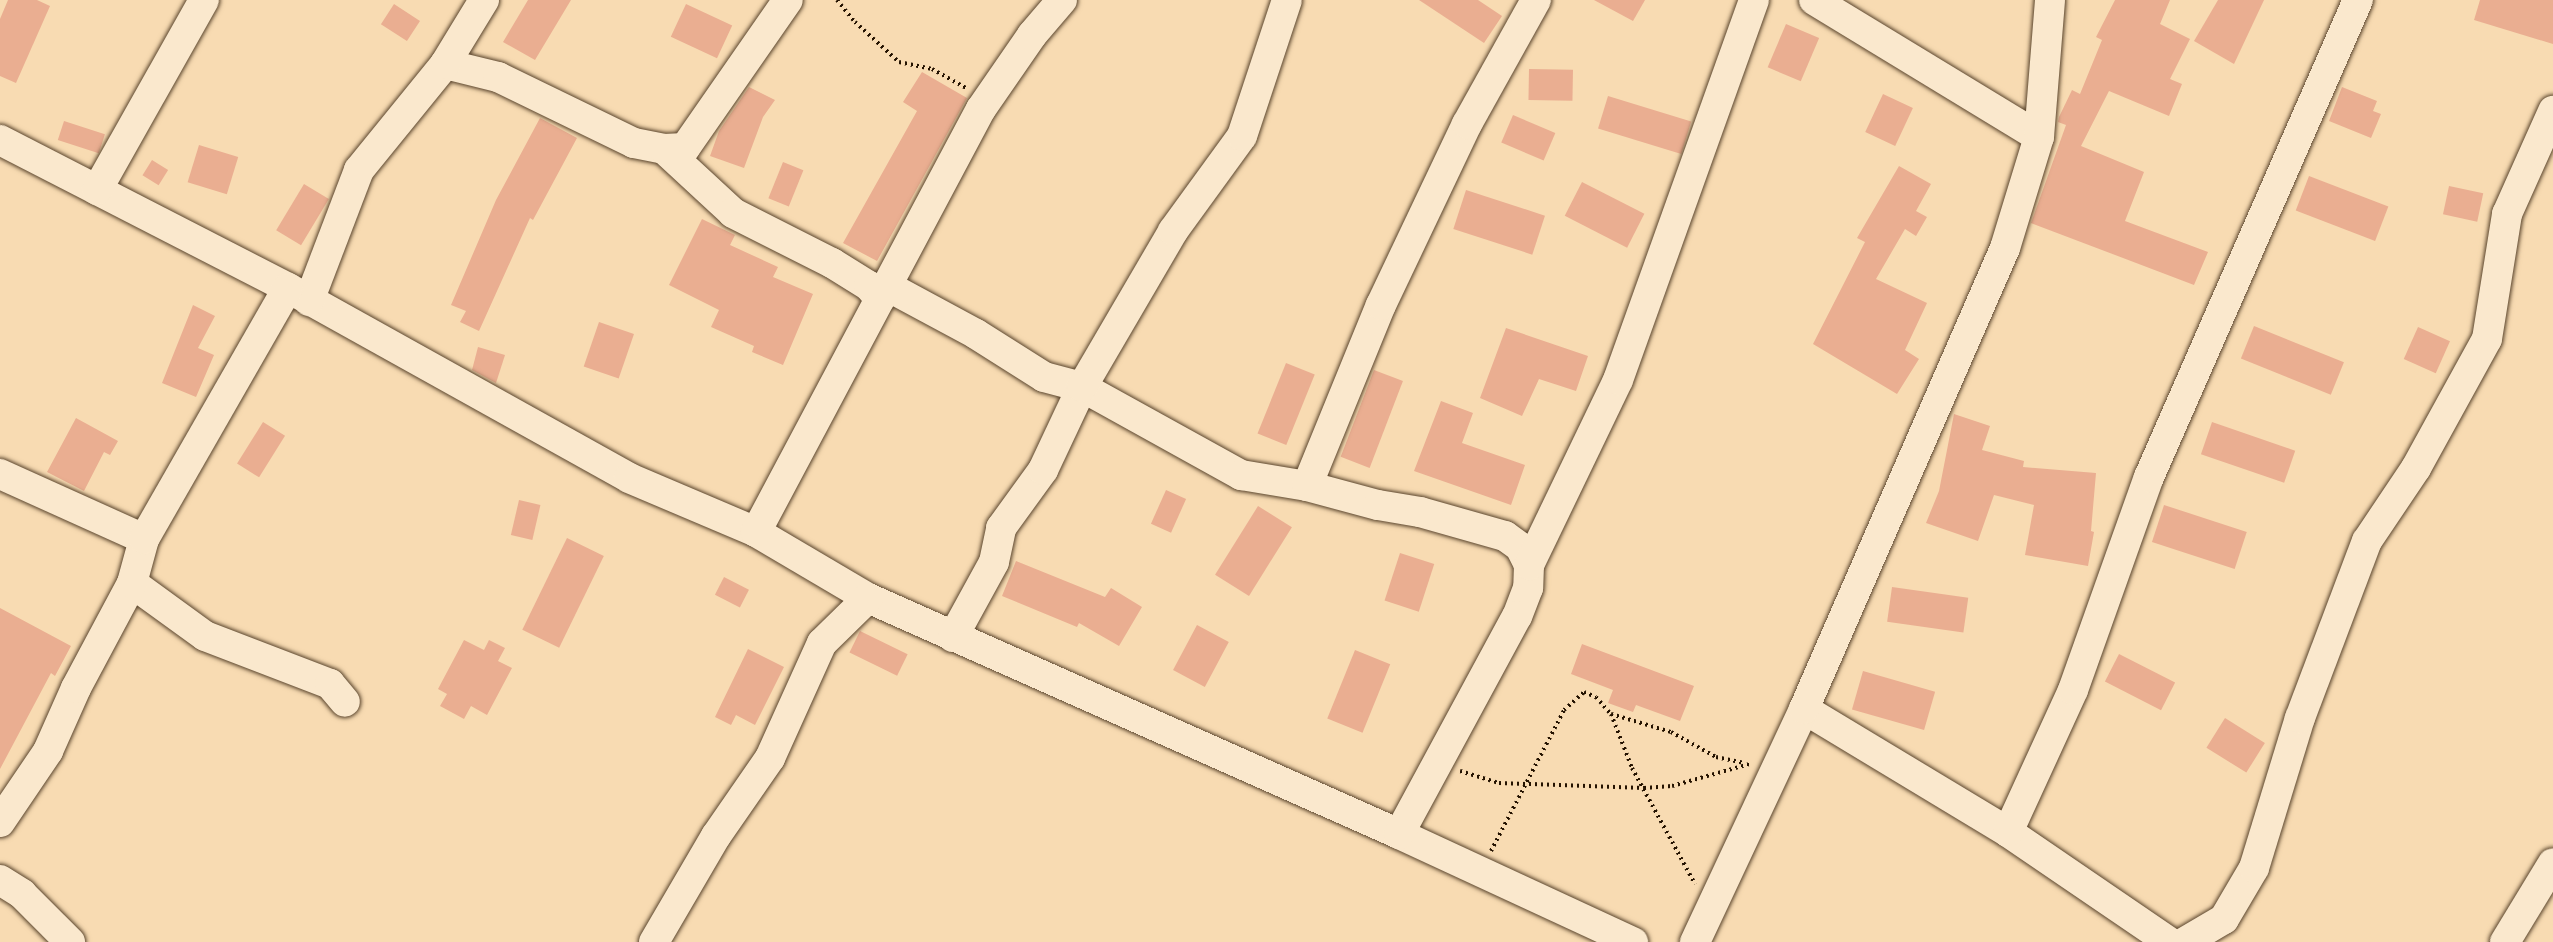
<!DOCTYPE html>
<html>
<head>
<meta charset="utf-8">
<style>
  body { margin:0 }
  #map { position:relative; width:2553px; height:942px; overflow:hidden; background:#f8dbb2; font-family:"Old Standard TT",serif }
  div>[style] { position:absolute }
  .building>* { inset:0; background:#eaae91; transform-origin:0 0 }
  .path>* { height:4px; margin-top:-2px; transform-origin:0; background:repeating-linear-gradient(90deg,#241200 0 2px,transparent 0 6px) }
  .roads { filter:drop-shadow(0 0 2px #59442c) drop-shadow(0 0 2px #59442c) }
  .minor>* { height:30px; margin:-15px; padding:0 15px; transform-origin:15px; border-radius:15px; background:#fae8cd }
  span { translate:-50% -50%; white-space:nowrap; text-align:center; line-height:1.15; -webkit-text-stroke:6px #fae8cd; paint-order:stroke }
</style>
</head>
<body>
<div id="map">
  <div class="building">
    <i style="clip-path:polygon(8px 0,37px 0,50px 6px,16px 83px,0 76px,0 19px)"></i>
    <i style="clip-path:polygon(528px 0,571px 0,535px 60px,503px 42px)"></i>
    <i style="clip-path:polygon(1419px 0,1478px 0,1502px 16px,1484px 43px)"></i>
    <i style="clip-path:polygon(1594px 0,1645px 0,1633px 21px)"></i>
    <i style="clip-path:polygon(2115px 0,2170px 0,2160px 24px,2190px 39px,2170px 79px,2182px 84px,2169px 116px,2109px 91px,2081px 146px,2144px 172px,2125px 221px,2208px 252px,2194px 285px,2031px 223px,2066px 125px,2058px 122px,2059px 117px,2072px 90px,2080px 94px,2102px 40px,2096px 37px)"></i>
    <i style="clip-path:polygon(2218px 0,2264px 0,2234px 64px,2194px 41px)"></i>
    <i style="clip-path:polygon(2480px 0,2553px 0,2553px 44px,2474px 20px)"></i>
    <i style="left:394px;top:4px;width:31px;height:24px;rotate:33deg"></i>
    <i style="left:686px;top:4px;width:51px;height:36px;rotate:25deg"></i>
    <i style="left:1786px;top:24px;width:36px;height:47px;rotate:23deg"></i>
    <i style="left:1529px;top:69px;width:44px;height:31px;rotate:1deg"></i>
    <i style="clip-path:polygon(922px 72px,967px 98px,877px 261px,843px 243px,917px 111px,903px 102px)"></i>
    <i style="clip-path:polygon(749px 87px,775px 100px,763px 117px,744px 168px,710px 156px,719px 131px)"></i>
    <i style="clip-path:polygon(2342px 87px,2377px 101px,2373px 111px,2381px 114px,2371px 138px,2329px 121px)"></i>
    <i style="left:1883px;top:94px;width:33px;height:42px;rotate:25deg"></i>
    <i style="left:1608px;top:96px;width:87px;height:34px;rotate:17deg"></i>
    <i style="left:1513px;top:115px;width:46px;height:30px;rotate:23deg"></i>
    <i style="clip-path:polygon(540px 118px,577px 138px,533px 220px,530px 218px,479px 331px,460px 322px,466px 311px,451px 305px,496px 200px)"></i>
    <i style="left:64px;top:121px;width:43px;height:20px;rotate:18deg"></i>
    <i style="left:199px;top:145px;width:41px;height:39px;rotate:17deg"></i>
    <i style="left:152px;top:160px;width:19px;height:18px;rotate:32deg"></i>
    <i style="left:783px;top:162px;width:22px;height:39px;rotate:22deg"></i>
    <i style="clip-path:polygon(1899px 166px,1931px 184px,1916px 211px,1927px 217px,1916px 236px,1905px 229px,1876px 279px,1927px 303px,1905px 350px,1919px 359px,1897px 394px,1813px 344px,1865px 242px,1857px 238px)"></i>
    <i style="left:2309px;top:176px;width:85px;height:37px;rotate:21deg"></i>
    <i style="left:1582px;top:182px;width:70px;height:38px;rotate:27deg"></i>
    <i style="left:304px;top:184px;width:29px;height:54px;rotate:31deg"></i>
    <i style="left:2449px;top:186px;width:35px;height:29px;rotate:12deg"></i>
    <i style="left:1466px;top:190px;width:83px;height:41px;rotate:18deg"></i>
    <i style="clip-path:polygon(702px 219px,735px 235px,730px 245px,778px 267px,773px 277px,813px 294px,783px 365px,752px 352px,754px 346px,711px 327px,719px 310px,669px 285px)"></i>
    <i style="clip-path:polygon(193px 305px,215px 316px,198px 348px,214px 355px,196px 397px,162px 383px)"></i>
    <i style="left:599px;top:322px;width:37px;height:47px;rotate:19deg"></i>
    <i style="left:2254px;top:326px;width:97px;height:35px;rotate:22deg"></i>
    <i style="left:2418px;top:327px;width:35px;height:35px;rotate:24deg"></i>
    <i style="clip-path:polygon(1506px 328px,1588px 356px,1576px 391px,1539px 379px,1522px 416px,1480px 398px)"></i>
    <i style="clip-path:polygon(478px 347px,505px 355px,496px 383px,472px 370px)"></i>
    <i style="left:1286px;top:363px;width:31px;height:76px;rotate:22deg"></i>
    <i style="left:1374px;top:370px;width:31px;height:93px;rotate:21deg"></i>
    <i style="clip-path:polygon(1441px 401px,1473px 413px,1462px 443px,1525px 465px,1511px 505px,1414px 471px)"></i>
    <i style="clip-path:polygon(1954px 414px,1990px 426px,1982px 450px,2024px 461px,2023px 467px,2096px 473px,2091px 531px,2094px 532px,2088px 566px,2025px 555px,2034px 505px,1994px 495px,1978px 541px,1926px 523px,1939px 491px)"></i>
    <i style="clip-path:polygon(76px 418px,118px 441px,110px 455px,104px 452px,84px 491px,47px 472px)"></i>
    <i style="left:263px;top:422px;width:26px;height:49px;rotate:32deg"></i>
    <i style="left:2212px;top:422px;width:88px;height:34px;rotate:19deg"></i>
    <i style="left:1166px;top:490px;width:22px;height:37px;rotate:24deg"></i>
    <i style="left:519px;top:500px;width:22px;height:36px;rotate:13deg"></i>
    <i style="left:2164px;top:505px;width:87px;height:39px;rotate:18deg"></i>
    <i style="left:1258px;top:506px;width:40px;height:81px;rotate:32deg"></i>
    <i style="left:567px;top:538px;width:41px;height:102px;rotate:26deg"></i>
    <i style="left:1400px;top:553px;width:36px;height:50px;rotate:18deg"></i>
    <i style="clip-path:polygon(1016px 561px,1105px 597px,1111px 588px,1142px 607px,1119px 646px,1079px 623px,1077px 627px,1002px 596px)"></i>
    <i style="left:724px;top:577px;width:28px;height:20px;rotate:27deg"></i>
    <i style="left:1892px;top:587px;width:77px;height:35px;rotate:8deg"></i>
    <i style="clip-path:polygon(0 608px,71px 646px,55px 676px,51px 673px,0 769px)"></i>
    <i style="left:1197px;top:625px;width:36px;height:51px;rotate:28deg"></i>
    <i style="left:860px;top:631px;width:53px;height:24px;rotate:26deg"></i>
    <i style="clip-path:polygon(464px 640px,484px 650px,489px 640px,505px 648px,498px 661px,512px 668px,487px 715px,471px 706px,464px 719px,440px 706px,447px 694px,438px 689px)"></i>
    <i style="clip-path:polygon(1582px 644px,1694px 686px,1680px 721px,1636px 705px,1633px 712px,1608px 703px,1613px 690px,1571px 674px)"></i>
    <i style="clip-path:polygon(748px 649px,784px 667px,755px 725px,736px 715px,731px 725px,715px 717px)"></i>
    <i style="left:1355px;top:650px;width:38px;height:74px;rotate:22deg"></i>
    <i style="left:2119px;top:654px;width:63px;height:31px;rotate:27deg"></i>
    <i style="left:1863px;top:671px;width:75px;height:40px;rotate:16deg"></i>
    <i style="left:2225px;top:718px;width:47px;height:35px;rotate:32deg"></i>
  </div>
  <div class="path">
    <i style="left:837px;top:0;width:28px;rotate:51deg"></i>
    <i style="left:855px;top:22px;width:59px;rotate:42.3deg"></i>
    <i style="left:899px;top:62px;width:34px;rotate:12deg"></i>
    <i style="left:932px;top:69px;width:39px;rotate:29deg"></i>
    <i style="left:1611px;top:714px;width:63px;rotate:16.7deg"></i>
    <i style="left:1671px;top:732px;width:51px;rotate:29.1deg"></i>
    <i style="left:1716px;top:757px;width:29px;rotate:12deg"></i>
    <i style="left:1460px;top:771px;width:41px;rotate:17.1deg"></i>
    <i style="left:1499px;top:783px;width:145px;rotate:2deg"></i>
    <i style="left:1644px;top:788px;width:28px;rotate:-4deg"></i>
    <i style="left:1672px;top:786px;width:81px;rotate:-15.8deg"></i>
    <i style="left:1491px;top:851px;width:159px;rotate:-62.6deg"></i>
    <i style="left:1564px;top:710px;width:27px;rotate:-42deg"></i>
    <i style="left:1584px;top:692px;width:13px;rotate:23deg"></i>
    <i style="left:1596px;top:697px;width:23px;rotate:49deg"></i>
    <i style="left:1611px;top:714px;width:58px;rotate:68.7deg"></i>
    <i style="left:1632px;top:768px;width:132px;rotate:61.5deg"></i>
  </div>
  <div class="roads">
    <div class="minor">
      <i style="left:1814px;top:0;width:263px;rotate:31.3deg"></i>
      <i style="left:445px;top:64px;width:55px;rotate:13.8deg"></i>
      <i style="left:498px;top:77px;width:151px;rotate:25.9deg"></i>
      <i style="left:634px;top:143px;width:31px;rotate:11deg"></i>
      <i style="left:664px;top:149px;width:21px;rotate:-3deg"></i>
      <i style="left:685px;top:148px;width:180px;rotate:-55.2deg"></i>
      <i style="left:0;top:140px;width:324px;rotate:27.2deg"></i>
      <i style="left:288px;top:288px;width:390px;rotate:29.1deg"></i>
      <i style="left:629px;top:478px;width:138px;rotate:23deg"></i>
      <i style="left:756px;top:532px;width:130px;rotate:30.5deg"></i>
      <i style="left:868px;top:598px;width:581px;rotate:23.96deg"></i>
      <i style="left:1399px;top:834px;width:258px;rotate:24.8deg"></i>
      <i style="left:664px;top:149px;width:94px;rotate:42.8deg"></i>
      <i style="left:733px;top:213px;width:111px;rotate:26.8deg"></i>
      <i style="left:832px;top:263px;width:44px;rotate:31.9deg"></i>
      <i style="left:869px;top:286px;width:17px;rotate:50deg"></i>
      <i style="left:97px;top:190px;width:218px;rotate:-60.6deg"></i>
      <i style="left:887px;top:286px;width:101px;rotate:28.3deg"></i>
      <i style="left:976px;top:334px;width:80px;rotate:32.3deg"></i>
      <i style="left:1044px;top:377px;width:39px;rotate:15deg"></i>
      <i style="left:1082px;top:387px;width:182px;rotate:29deg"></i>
      <i style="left:1241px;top:475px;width:67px;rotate:9.5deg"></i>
      <i style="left:1307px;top:486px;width:196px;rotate:-67.8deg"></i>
      <i style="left:1381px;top:305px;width:200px;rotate:-64.6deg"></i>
      <i style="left:1467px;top:124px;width:142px;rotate:-60.9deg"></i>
      <i style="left:309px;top:301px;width:140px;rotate:-69.1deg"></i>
      <i style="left:359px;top:170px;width:136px;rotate:-50.9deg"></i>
      <i style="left:445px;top:64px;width:75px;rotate:-58.6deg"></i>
      <i style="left:0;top:474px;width:158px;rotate:24.3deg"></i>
      <i style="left:1307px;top:486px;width:73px;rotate:15deg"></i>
      <i style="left:1378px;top:505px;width:43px;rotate:9.5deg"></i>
      <i style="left:1420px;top:512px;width:88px;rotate:15.8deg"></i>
      <i style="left:1505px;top:536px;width:19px;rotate:36deg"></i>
      <i style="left:1520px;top:547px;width:20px;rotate:63deg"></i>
      <i style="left:1529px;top:565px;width:23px;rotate:92deg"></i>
      <i style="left:1528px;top:588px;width:30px;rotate:111deg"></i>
      <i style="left:1517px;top:616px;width:248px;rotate:118.4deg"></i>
      <i style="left:756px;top:532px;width:479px;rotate:-62deg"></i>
      <i style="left:981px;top:109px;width:90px;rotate:-55.4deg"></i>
      <i style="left:1032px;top:35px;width:46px;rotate:-49.4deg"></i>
      <i style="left:1529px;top:565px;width:205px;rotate:-64.3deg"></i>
      <i style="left:1618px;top:380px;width:404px;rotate:-70.3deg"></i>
      <i style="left:132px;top:583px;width:90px;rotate:36deg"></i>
      <i style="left:205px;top:636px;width:134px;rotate:21deg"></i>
      <i style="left:330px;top:684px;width:23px;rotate:50deg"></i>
      <i style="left:953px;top:637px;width:85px;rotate:-61.3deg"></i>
      <i style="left:994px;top:562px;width:35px;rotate:-78deg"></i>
      <i style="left:1001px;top:528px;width:72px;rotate:-54.1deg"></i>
      <i style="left:1043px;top:470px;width:92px;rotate:-64.8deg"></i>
      <i style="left:1082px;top:387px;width:181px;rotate:-59.7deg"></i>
      <i style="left:1173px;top:231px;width:117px;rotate:-54deg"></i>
      <i style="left:1242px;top:136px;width:143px;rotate:-71.7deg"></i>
      <i style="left:1804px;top:709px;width:238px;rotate:31.1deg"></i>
      <i style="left:2008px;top:832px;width:195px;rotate:34.3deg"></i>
      <i style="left:0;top:822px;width:86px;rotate:-55.9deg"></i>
      <i style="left:48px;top:751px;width:69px;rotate:-66deg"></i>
      <i style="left:76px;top:688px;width:119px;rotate:-61.9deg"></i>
      <i style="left:132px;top:583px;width:46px;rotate:-74.7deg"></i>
      <i style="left:144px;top:539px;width:289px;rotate:-60.2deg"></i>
      <i style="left:2008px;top:832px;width:156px;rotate:-65.4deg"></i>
      <i style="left:2073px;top:690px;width:226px;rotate:-70.4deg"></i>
      <i style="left:2149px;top:477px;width:521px;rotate:-66.34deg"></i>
      <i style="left:0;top:880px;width:26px;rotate:32deg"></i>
      <i style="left:22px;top:894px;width:68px;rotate:45deg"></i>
      <i style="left:654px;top:942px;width:123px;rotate:-59.7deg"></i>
      <i style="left:716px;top:836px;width:95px;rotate:-55.3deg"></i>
      <i style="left:770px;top:758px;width:126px;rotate:-65.7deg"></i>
      <i style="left:822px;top:643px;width:64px;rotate:-44.4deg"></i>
      <i style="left:1695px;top:942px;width:257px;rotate:-64.9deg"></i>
      <i style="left:1804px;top:709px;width:503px;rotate:-66.44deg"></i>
      <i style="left:2005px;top:248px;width:116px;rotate:-73deg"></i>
      <i style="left:2039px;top:137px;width:137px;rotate:-85.4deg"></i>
      <i style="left:2185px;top:942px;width:45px;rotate:-30.5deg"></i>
      <i style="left:2224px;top:919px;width:59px;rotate:-59.5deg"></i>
      <i style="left:2254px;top:868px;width:157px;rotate:-73deg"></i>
      <i style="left:2300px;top:718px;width:189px;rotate:-69.3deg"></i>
      <i style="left:2367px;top:541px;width:88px;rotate:-56.1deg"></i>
      <i style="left:2416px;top:468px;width:147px;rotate:-61.2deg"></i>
      <i style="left:2487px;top:339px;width:127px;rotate:-80.9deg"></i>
      <i style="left:2507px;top:214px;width:113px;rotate:-65.9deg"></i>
      <i style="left:2505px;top:942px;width:92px;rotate:-58.7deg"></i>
    </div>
  </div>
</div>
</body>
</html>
